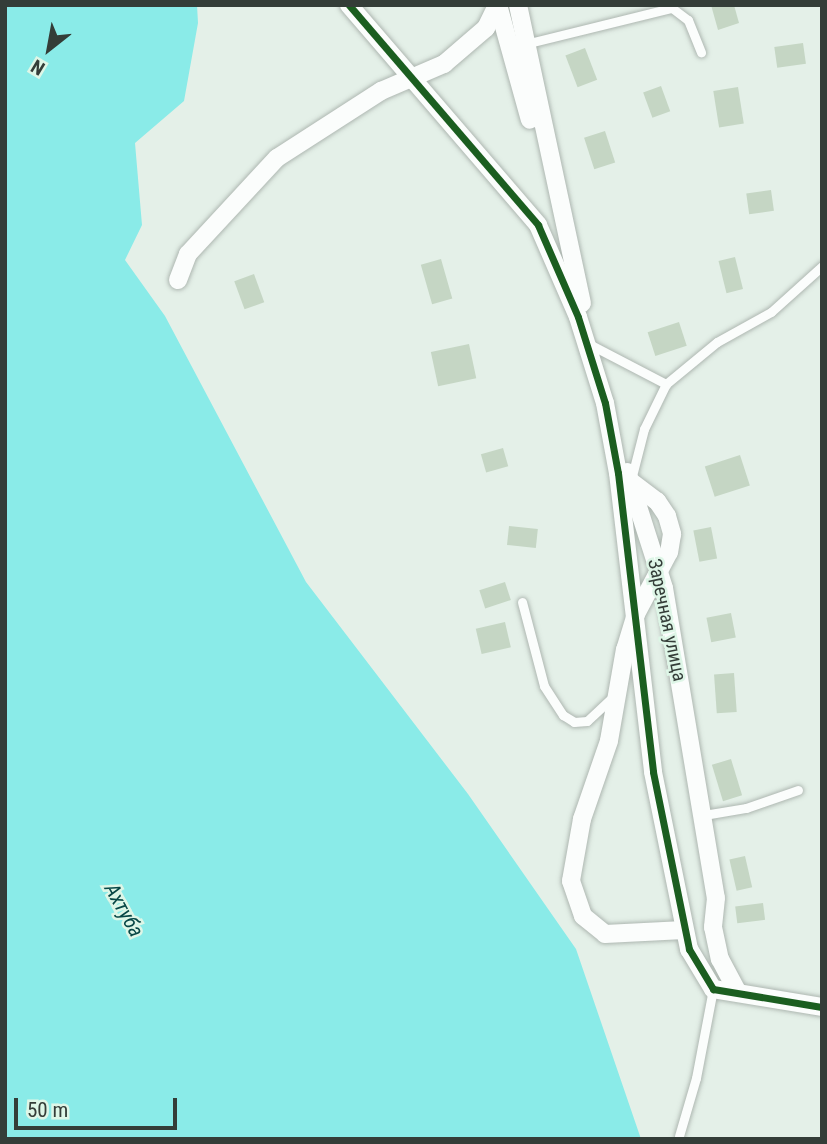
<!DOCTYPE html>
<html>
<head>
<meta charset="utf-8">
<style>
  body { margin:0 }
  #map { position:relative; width:827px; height:1144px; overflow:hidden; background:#e4f0e8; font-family:"Roboto Condensed",sans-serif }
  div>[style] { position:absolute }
  .water>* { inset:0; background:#8aebe8 }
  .building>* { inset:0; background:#c5d6c4; transform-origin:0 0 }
  .roads { filter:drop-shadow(0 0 2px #aeb7b1) drop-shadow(0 0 2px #aeb7b1) }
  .service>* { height:9px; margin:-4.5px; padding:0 4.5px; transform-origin:4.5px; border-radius:4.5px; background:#fbfdfc }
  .minor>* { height:18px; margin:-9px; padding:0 9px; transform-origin:9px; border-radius:9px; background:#fbfdfc }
  .cycleway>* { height:7px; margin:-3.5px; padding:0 3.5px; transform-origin:3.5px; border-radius:3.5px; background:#1b5e20 }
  span { translate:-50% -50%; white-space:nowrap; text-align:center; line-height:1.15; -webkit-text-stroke:5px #def6e7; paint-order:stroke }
  .street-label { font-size:19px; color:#343d38 }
  .water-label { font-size:21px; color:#074746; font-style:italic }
  .frame { position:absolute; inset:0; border:7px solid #343d38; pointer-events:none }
  .north { position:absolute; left:14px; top:14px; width:70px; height:70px; -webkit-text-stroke:5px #def6e7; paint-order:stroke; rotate:211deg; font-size:19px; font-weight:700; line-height:28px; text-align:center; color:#343d38 }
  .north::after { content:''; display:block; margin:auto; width:24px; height:32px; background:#343d38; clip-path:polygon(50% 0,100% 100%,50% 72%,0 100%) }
  .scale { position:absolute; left:14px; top:1098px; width:163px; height:32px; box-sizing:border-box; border:4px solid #343d38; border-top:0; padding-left:9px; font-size:21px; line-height:24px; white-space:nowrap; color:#343d38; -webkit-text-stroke:5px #def6e7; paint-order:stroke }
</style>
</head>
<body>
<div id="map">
  <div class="water">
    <i style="clip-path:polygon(5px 5px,197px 5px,198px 23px,184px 101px,135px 143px,142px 225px,125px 260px,165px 316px,306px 582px,468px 794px,576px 949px,641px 1139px,5px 1139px)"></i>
  </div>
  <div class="building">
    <i style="clip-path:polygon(711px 5px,734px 5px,739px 23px,718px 30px)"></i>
    <i style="left:803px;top:43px;width:21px;height:29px;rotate:82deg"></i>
    <i style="left:585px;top:48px;width:34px;height:21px;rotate:69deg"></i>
    <i style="left:661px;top:86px;width:27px;height:19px;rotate:70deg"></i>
    <i style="left:738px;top:87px;width:37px;height:25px;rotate:81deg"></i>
    <i style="left:605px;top:131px;width:33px;height:22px;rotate:72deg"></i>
    <i style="left:771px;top:190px;width:21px;height:25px;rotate:82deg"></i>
    <i style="left:735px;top:257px;width:33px;height:17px;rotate:76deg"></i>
    <i style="left:441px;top:259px;width:41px;height:21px;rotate:74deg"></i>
    <i style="left:254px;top:274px;width:30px;height:21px;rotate:70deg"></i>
    <i style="left:679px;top:322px;width:25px;height:33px;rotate:72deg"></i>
    <i style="left:469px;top:344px;width:35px;height:39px;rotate:78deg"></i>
    <i style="left:503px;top:448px;width:19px;height:23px;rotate:74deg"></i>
    <i style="left:740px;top:455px;width:32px;height:37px;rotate:72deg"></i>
    <i style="left:509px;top:526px;width:29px;height:19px;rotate:6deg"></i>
    <i style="left:711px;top:527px;width:32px;height:18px;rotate:79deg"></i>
    <i style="left:505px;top:582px;width:19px;height:27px;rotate:72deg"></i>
    <i style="left:731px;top:613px;width:25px;height:25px;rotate:79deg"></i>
    <i style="left:505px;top:622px;width:26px;height:30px;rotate:77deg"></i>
    <i style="left:734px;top:673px;width:39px;height:20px;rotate:86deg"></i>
    <i style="left:731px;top:759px;width:38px;height:20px;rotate:73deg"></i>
    <i style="left:745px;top:856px;width:32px;height:16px;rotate:77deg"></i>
    <i style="left:763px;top:903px;width:17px;height:28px;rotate:83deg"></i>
  </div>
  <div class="roads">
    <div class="service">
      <i style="left:525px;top:44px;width:151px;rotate:-13.8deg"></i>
      <i style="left:672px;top:8px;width:20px;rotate:37deg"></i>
      <i style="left:688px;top:20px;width:35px;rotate:68deg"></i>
      <i style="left:591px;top:345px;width:85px;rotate:27.5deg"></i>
      <i style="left:632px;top:476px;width:49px;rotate:-75.7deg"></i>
      <i style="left:644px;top:429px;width:50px;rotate:-63.9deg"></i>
      <i style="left:666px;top:384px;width:66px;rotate:-39.5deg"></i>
      <i style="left:717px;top:342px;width:62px;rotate:-29.1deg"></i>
      <i style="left:771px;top:312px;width:69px;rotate:-42deg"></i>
      <i style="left:522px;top:602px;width:87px;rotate:75.3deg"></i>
      <i style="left:544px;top:686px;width:35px;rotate:57deg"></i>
      <i style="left:563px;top:715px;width:13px;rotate:32deg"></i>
      <i style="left:574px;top:722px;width:13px;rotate:-4deg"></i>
      <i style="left:587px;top:721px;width:35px;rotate:-43deg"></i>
      <i style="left:704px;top:815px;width:43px;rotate:-9.5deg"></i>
      <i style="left:746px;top:808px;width:55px;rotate:-19.1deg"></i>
      <i style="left:679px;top:1136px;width:60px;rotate:-73.7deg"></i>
      <i style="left:696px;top:1078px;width:91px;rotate:-79.2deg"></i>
    </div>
    <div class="minor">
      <i style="left:349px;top:5px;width:290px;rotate:49.3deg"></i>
      <i style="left:538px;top:225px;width:100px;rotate:66.5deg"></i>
      <i style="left:578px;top:317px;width:90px;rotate:72.6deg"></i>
      <i style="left:605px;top:403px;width:71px;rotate:79.5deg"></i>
      <i style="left:618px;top:473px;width:301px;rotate:83.3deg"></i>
      <i style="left:653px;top:772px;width:181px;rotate:78.5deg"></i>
      <i style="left:689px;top:949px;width:47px;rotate:59deg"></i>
      <i style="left:713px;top:989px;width:110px;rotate:9.4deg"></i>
      <i style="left:498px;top:5px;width:119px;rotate:74.5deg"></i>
      <i style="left:518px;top:5px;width:305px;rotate:77.9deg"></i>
      <i style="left:178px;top:280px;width:28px;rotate:-69deg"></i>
      <i style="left:188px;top:254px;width:131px;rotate:-47.2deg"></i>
      <i style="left:277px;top:158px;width:124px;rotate:-32.8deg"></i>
      <i style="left:381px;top:91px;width:69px;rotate:-23.2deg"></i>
      <i style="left:444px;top:64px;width:55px;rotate:-40.6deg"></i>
      <i style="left:486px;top:28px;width:25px;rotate:-64deg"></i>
      <i style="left:627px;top:472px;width:122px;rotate:72.3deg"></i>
      <i style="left:664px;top:588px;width:314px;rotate:80.5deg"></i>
      <i style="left:716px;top:898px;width:29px;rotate:96deg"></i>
      <i style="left:713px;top:927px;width:33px;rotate:78deg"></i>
      <i style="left:720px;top:959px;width:36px;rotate:62deg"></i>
      <i style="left:630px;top:481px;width:34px;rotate:37deg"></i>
      <i style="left:657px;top:501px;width:18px;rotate:56deg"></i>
      <i style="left:667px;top:516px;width:19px;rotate:74deg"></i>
      <i style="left:672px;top:534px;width:18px;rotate:99deg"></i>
      <i style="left:669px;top:552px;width:70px;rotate:118deg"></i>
      <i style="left:636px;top:614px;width:37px;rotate:107deg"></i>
      <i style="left:625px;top:649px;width:93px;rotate:99.9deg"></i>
      <i style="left:609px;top:741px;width:83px;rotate:109.1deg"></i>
      <i style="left:582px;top:819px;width:63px;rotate:100.1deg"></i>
      <i style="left:571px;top:881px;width:37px;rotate:71deg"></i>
      <i style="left:583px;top:916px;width:28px;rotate:39deg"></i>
      <i style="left:605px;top:934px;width:79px;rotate:-2.9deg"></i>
    </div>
  </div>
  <div class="cycleway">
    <i style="left:349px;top:5px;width:290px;rotate:49.3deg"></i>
    <i style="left:538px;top:225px;width:100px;rotate:66.5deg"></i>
    <i style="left:578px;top:317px;width:90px;rotate:72.6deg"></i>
    <i style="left:605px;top:403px;width:71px;rotate:79.5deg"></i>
    <i style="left:618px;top:473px;width:301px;rotate:83.3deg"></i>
    <i style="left:653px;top:772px;width:181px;rotate:78.5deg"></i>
    <i style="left:689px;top:949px;width:47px;rotate:59deg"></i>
    <i style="left:713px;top:989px;width:110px;rotate:9.4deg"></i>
  </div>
  <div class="street-label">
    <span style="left:667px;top:620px;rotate:78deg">Заречная улица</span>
  </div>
  <div class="water-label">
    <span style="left:124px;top:910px;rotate:61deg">Ахтуба</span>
  </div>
  <div class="frame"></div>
  <div class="north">N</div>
  <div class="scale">50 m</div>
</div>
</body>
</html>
